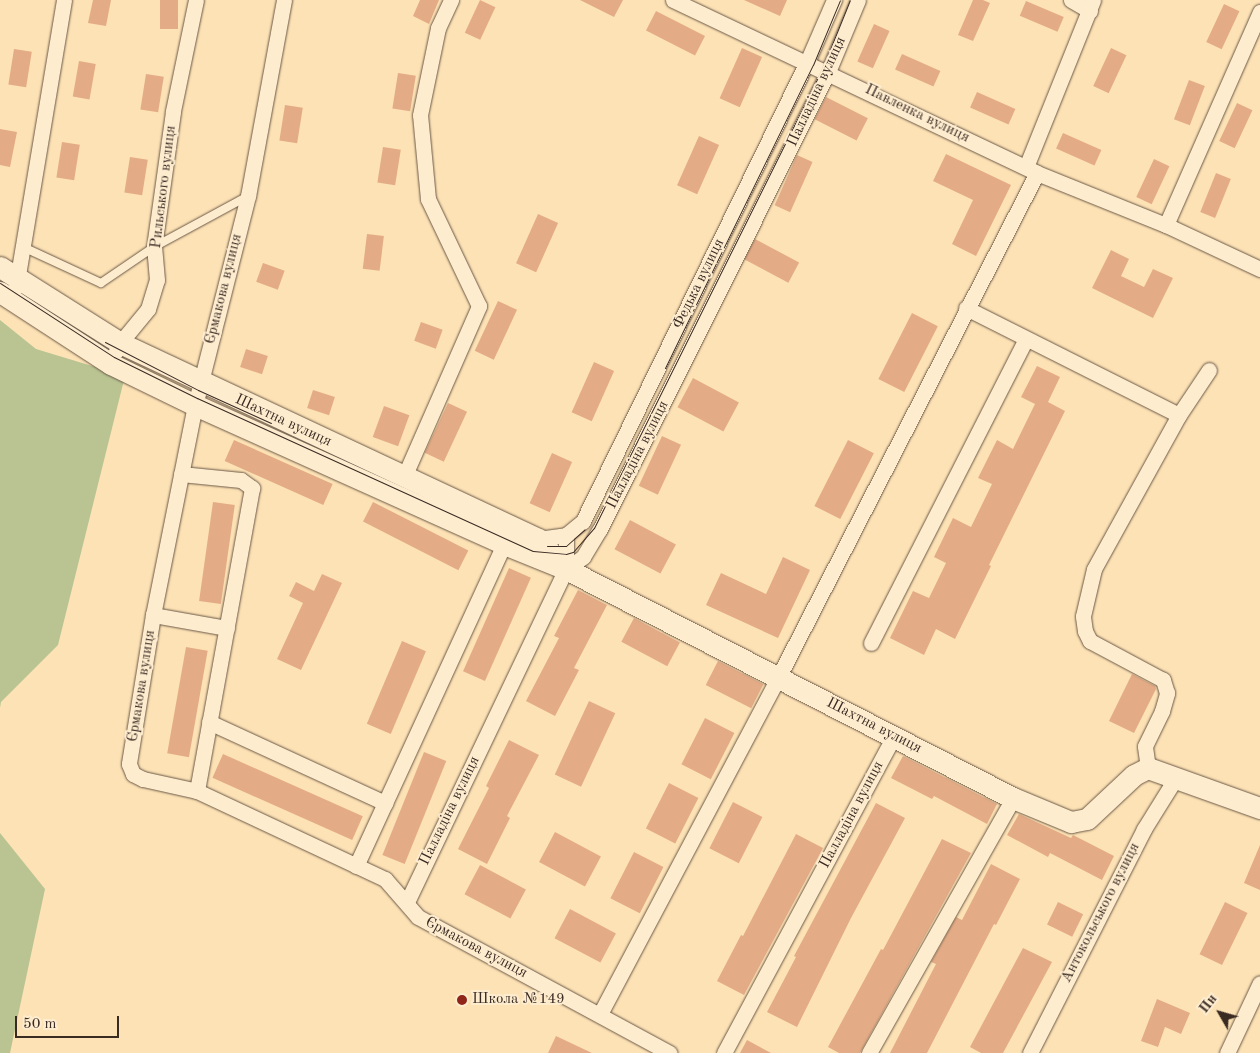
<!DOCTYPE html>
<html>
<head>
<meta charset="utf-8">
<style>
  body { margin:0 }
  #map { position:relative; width:1260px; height:1053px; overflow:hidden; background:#fde2b5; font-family:"Old Standard TT",serif }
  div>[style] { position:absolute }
  .green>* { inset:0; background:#b9c492 }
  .building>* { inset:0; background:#e4ac86; transform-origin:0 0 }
  .roads { filter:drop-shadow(0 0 1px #6a5847) drop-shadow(0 0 1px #6a5847) }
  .service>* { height:8px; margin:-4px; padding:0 4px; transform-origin:4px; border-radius:4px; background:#feeccf }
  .minor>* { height:15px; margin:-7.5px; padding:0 7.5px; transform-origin:7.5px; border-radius:7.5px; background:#feeccf }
  .secondary>* { height:21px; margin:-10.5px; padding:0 10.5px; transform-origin:10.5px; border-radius:10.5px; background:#feeccf }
  .tram>* { height:1px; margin:-0.5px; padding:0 0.5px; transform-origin:0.5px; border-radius:0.5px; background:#392a22 }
  .dots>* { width:14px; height:14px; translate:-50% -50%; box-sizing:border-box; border:2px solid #feeccf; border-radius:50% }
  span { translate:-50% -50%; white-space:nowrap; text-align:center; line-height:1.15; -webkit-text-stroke:4px #feeccf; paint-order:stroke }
  .street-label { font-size:15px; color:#392a22 }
  .poi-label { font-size:15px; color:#392a22 }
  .left { translate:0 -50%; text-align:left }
  .north { position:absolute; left:1195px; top:988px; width:50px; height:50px; -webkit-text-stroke:4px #feeccf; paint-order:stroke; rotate:308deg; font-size:14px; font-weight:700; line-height:20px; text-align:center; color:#392a22 }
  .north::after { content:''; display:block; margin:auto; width:18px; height:22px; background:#392a22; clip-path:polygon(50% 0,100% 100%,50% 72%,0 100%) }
  .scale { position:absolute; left:15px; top:1016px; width:104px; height:22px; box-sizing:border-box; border:2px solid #392a22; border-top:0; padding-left:6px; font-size:15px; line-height:18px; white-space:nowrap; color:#392a22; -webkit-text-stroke:4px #feeccf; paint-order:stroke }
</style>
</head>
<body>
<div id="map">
  <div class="green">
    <i style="clip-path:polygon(0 320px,36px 349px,125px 376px,58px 645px,1px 702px,0 708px)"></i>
    <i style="clip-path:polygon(0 833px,45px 889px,10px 1053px,0 1053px)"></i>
  </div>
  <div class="building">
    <i style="clip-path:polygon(93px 0,111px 0,106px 26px,88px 23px)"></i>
    <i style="left:160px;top:0;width:18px;height:29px"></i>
    <i style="clip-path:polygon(420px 0,439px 0,429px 24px,413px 16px)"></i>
    <i style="left:480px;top:0;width:17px;height:36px;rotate:25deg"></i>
    <i style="clip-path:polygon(580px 0,623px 0,614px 17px)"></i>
    <i style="clip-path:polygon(744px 0,787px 0,780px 16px)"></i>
    <i style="clip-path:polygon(973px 0,983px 0,990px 3px,973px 41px,958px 35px)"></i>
    <i style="left:1026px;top:1px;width:41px;height:16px;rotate:23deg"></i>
    <i style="left:1224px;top:4px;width:17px;height:42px;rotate:25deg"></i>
    <i style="left:656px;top:11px;width:55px;height:22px;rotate:27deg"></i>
    <i style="left:874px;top:24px;width:17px;height:41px;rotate:24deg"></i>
    <i style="left:742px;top:48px;width:22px;height:55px;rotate:24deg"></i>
    <i style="left:1111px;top:48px;width:17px;height:42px;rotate:25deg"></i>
    <i style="left:14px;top:49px;width:18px;height:36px;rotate:9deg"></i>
    <i style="left:902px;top:54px;width:42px;height:17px;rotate:24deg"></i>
    <i style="left:79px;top:61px;width:17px;height:36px;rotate:10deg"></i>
    <i style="left:398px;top:73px;width:18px;height:36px;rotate:9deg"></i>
    <i style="left:146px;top:74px;width:18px;height:36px;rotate:9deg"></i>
    <i style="left:1189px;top:80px;width:17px;height:42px;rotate:21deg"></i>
    <i style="left:977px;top:92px;width:42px;height:17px;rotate:24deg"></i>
    <i style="left:826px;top:97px;width:47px;height:25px;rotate:27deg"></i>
    <i style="left:1237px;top:103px;width:17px;height:42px;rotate:25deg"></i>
    <i style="left:285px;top:105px;width:18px;height:36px;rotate:9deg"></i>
    <i style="clip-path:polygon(0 129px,17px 132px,10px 167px,0 165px)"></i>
    <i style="left:1063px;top:133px;width:42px;height:17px;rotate:24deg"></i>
    <i style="left:699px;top:136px;width:22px;height:54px;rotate:24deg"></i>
    <i style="left:62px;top:142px;width:18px;height:36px;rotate:9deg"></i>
    <i style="left:383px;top:147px;width:18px;height:36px;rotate:9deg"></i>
    <i style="clip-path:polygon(946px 154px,1011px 185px,976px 256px,952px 244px,973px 200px,933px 181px)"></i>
    <i style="left:797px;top:155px;width:17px;height:55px;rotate:24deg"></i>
    <i style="left:130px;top:157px;width:18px;height:36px;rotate:9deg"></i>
    <i style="left:1154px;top:159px;width:17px;height:42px;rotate:25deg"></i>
    <i style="left:1216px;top:173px;width:16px;height:42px;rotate:22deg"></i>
    <i style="left:538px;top:214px;width:22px;height:54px;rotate:24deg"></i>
    <i style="left:367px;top:234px;width:17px;height:35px;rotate:7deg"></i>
    <i style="left:755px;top:239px;width:50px;height:23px;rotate:28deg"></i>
    <i style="clip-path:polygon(1111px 250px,1129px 259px,1121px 276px,1144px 287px,1153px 269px,1173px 278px,1153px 318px,1092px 288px)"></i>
    <i style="left:263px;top:263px;width:23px;height:20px;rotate:20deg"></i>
    <i style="left:498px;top:301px;width:21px;height:55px;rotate:25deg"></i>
    <i style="left:912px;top:313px;width:29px;height:74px;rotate:27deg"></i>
    <i style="left:421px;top:322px;width:23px;height:20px;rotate:20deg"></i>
    <i style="left:246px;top:349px;width:23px;height:19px;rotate:18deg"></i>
    <i style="left:594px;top:362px;width:22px;height:55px;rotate:24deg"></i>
    <i style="clip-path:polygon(1037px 366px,1060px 377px,1048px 402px,1065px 411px,989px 565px,991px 566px,955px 639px,936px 629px,924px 655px,890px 638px,913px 591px,929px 598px,946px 563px,934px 557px,953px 518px,971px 527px,992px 484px,978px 478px,997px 440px,1013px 449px,1035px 404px,1021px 397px)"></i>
    <i style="left:693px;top:378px;width:52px;height:33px;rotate:28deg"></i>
    <i style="left:313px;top:390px;width:23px;height:19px;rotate:18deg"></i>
    <i style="left:448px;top:403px;width:21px;height:55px;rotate:25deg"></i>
    <i style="left:384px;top:406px;width:27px;height:33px;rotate:20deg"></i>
    <i style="left:662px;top:436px;width:21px;height:55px;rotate:25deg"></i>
    <i style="left:234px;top:440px;width:108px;height:23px;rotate:24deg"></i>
    <i style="left:848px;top:440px;width:29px;height:74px;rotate:27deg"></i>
    <i style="left:552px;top:453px;width:22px;height:55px;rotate:24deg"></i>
    <i style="left:213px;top:502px;width:22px;height:100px;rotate:8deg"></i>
    <i style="left:373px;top:502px;width:107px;height:22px;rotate:27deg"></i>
    <i style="left:630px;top:520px;width:52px;height:33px;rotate:28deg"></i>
    <i style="clip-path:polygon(783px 557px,810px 570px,778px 638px,706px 605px,721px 573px,766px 594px)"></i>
    <i style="left:509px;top:568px;width:24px;height:113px;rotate:24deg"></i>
    <i style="clip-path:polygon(322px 574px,342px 583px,301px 670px,277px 659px,303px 603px,289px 596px,296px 582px,314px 591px)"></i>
    <i style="clip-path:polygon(578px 590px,607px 605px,574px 668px,579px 670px,555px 716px,526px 701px,559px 638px,554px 636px)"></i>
    <i style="left:634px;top:618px;width:52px;height:27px;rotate:28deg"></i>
    <i style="left:402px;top:641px;width:26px;height:90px;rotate:23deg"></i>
    <i style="left:186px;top:647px;width:22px;height:108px;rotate:10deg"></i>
    <i style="left:718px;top:661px;width:51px;height:27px;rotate:27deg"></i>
    <i style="clip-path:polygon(1132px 674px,1155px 686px,1156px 689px,1134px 733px,1109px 721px)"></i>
    <i style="left:589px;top:701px;width:29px;height:81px;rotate:25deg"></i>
    <i style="left:705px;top:718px;width:33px;height:52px;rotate:27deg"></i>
    <i style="clip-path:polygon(509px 740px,539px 755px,507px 816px,510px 818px,487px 864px,458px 849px,489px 788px,486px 786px)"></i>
    <i style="left:424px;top:752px;width:24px;height:111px;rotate:22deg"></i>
    <i style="left:223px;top:754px;width:153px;height:26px;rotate:24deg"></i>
    <i style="clip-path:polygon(903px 756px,997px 804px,987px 824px,934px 796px,932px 799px,891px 778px)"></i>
    <i style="left:669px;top:783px;width:33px;height:51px;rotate:27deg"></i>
    <i style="left:733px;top:802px;width:33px;height:52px;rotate:27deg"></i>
    <i style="clip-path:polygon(876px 803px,905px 818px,851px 918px,797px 1027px,767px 1012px,796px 957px,794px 956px)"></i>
    <i style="clip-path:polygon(1019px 814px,1071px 838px,1073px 835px,1114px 856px,1102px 880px,1050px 853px,1048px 857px,1007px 835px)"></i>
    <i style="left:555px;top:832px;width:52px;height:34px;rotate:28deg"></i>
    <i style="clip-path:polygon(796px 834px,823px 848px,744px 995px,717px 981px,741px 935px,743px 936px)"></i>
    <i style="clip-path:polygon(942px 839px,971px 853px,860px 1053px,839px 1053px,828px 1047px,881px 949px,883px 950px)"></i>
    <i style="clip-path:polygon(1260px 845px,1260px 890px,1244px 883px)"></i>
    <i style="left:634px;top:852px;width:33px;height:52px;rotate:27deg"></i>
    <i style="clip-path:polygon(991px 864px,1020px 879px,996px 925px,994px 924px,927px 1053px,890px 1053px,936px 964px,931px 962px,956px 917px,962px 920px)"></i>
    <i style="left:480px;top:865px;width:52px;height:33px;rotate:28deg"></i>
    <i style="left:1058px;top:902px;width:28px;height:25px;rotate:26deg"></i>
    <i style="left:1225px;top:902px;width:25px;height:58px;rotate:26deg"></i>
    <i style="left:570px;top:909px;width:52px;height:33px;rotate:28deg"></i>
    <i style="clip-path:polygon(1023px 948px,1052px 962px,1003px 1053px,981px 1053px,970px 1047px)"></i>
    <i style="clip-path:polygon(1157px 999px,1190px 1013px,1181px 1034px,1165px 1027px,1158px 1047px,1141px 1041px)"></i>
    <i style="clip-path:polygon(556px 1036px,592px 1053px,548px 1053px)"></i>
    <i style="clip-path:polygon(747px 1040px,771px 1053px,740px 1053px)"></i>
  </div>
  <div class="roads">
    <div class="service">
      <i style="left:23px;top:247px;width:86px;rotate:24.8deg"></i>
      <i style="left:101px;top:283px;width:64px;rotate:-34.2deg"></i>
      <i style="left:154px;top:247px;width:105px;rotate:-28.5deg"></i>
    </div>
    <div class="minor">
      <i style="left:284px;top:0;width:199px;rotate:100.4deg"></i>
      <i style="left:248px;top:196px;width:216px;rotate:104.2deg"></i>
      <i style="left:195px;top:405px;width:214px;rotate:101.3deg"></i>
      <i style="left:153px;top:615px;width:151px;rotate:99.2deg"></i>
      <i style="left:129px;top:764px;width:11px;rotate:68deg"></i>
      <i style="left:133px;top:774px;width:11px;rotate:27deg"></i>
      <i style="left:143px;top:779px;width:55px;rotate:12.5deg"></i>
      <i style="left:197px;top:791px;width:208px;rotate:25.1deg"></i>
      <i style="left:385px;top:879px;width:50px;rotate:49deg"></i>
      <i style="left:418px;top:917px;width:286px;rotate:28.4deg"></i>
      <i style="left:673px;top:0;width:403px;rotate:25.4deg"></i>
      <i style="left:1037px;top:173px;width:139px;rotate:22deg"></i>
      <i style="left:1166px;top:225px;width:104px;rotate:25.1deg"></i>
      <i style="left:1071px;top:0;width:22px;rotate:30deg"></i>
      <i style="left:1026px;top:167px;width:180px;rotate:-68.1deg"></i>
      <i style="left:1166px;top:225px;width:233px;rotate:-66.2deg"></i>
      <i style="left:16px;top:287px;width:291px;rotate:-80.5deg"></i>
      <i style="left:966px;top:308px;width:238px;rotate:26.7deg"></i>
      <i style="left:116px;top:351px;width:9px;rotate:-63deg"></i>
      <i style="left:120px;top:343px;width:44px;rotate:-50.5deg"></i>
      <i style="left:148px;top:309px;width:30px;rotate:-73deg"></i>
      <i style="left:157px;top:280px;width:33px;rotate:-95deg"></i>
      <i style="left:154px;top:247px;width:137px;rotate:-82deg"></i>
      <i style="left:173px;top:111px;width:113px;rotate:-78.3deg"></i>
      <i style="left:181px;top:474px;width:60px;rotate:5.7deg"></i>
      <i style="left:241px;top:480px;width:14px;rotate:36deg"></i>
      <i style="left:252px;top:488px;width:308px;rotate:100.3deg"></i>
      <i style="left:404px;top:477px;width:187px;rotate:-66.3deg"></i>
      <i style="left:479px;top:306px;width:119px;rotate:-115.5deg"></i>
      <i style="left:428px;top:199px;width:84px;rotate:-95.4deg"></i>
      <i style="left:420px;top:115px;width:89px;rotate:-78.3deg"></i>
      <i style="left:438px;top:28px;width:31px;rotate:-65deg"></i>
      <i style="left:538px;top:539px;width:28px;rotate:-8deg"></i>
      <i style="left:566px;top:535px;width:22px;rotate:-39deg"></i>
      <i style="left:583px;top:521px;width:511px;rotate:-63.99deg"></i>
      <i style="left:807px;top:62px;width:68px;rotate:-66.5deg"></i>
      <i style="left:566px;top:569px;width:34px;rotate:-90deg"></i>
      <i style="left:153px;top:615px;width:75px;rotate:10deg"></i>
      <i style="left:871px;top:643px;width:341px;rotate:-63deg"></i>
      <i style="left:209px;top:722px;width:194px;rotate:24.7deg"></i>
      <i style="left:1148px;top:768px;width:22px;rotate:-98deg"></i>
      <i style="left:1145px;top:746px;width:39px;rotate:-64deg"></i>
      <i style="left:1162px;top:711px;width:19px;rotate:-74deg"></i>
      <i style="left:1167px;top:693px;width:14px;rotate:-107deg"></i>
      <i style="left:1163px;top:680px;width:83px;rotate:-151.9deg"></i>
      <i style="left:1090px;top:641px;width:11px;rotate:-117deg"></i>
      <i style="left:1085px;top:631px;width:15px;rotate:-98deg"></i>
      <i style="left:1083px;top:616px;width:48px;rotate:-76.8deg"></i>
      <i style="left:1094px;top:569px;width:176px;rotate:-61.1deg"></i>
      <i style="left:1179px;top:415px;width:54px;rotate:-56.3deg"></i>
      <i style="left:356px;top:866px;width:354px;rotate:-65.3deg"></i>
      <i style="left:407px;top:902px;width:369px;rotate:-64.5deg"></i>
      <i style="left:566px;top:569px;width:21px;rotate:-35deg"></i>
      <i style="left:583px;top:557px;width:33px;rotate:-59deg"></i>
      <i style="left:600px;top:529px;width:511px;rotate:-63.49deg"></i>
      <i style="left:828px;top:72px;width:78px;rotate:-67.4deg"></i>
      <i style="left:600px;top:1014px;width:382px;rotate:-62.1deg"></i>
      <i style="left:779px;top:676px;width:565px;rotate:-62.85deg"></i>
      <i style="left:724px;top:1053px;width:360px;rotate:-61.8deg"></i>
      <i style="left:869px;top:1053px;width:293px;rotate:-60.5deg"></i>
      <i style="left:1030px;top:1053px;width:251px;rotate:-63deg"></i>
      <i style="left:1144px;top:829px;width:62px;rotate:-58.1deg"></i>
      <i style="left:1227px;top:1053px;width:77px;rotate:-64.8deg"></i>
    </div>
    <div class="secondary">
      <i style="left:0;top:267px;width:142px;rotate:32.3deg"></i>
      <i style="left:120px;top:343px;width:462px;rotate:25.1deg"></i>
      <i style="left:538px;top:539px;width:38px;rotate:47deg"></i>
      <i style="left:0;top:292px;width:132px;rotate:33deg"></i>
      <i style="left:111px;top:364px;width:93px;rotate:26deg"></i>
      <i style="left:195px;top:405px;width:339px;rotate:24.2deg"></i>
      <i style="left:504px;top:544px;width:67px;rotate:22deg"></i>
      <i style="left:566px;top:569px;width:502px;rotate:27.13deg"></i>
      <i style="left:1013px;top:798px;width:63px;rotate:22.5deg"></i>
      <i style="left:1071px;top:822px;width:16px;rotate:-11deg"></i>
      <i style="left:1087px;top:819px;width:64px;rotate:-43.1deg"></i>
      <i style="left:1134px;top:775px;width:16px;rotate:-27deg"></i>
      <i style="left:1148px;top:768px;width:119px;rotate:19.7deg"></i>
    </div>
  </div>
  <div class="tram">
    <i style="left:0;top:283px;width:136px;rotate:33deg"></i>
    <i style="left:114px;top:357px;width:93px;rotate:26.3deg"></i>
    <i style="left:197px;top:398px;width:369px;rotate:24.5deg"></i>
    <i style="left:533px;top:551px;width:33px;rotate:5deg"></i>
    <i style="left:566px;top:554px;width:7px;rotate:-16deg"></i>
    <i style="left:573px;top:552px;width:32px;rotate:-49deg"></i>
    <i style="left:594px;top:528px;width:513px;rotate:-63.58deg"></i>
    <i style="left:822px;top:69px;width:74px;rotate:-67.9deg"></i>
    <i style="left:105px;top:342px;width:105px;rotate:27.3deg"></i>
    <i style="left:198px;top:390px;width:80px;rotate:24.3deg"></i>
    <i style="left:665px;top:368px;width:337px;rotate:-64deg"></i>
    <i style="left:813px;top:65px;width:70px;rotate:-67.4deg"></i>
    <i style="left:547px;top:546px;width:19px"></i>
    <i style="left:566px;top:546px;width:25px;rotate:-42deg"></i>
  </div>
  <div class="dots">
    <i style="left:462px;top:1000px;background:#8f2418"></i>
  </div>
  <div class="street-label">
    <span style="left:817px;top:92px;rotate:-65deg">Палладіна вулиця</span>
    <span style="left:917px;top:114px;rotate:26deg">Павленка вулиця</span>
    <span style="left:164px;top:187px;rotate:-83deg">Рильського вулиця</span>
    <span style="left:699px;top:284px;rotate:-64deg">Федька вулиця</span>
    <span style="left:224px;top:289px;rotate:-76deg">Єрмакова вулиця</span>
    <span style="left:283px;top:421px;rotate:25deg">Шахтна вулиця</span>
    <span style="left:638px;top:455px;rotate:-63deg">Палладіна вулиця</span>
    <span style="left:142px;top:686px;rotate:-81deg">Єрмакова вулиця</span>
    <span style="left:874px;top:726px;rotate:27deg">Шахтна вулиця</span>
    <span style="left:450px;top:811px;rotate:-64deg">Палладіна вулиця</span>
    <span style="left:852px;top:815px;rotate:-62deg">Палладіна вулиця</span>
    <span style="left:1101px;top:913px;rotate:-63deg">Антокольського вулиця</span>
    <span style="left:476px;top:948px;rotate:28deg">Єрмакова вулиця</span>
  </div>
  <div class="poi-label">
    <span class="left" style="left:472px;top:1000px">Школа №149</span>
  </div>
  <div class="north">Пн</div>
  <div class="scale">50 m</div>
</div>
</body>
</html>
